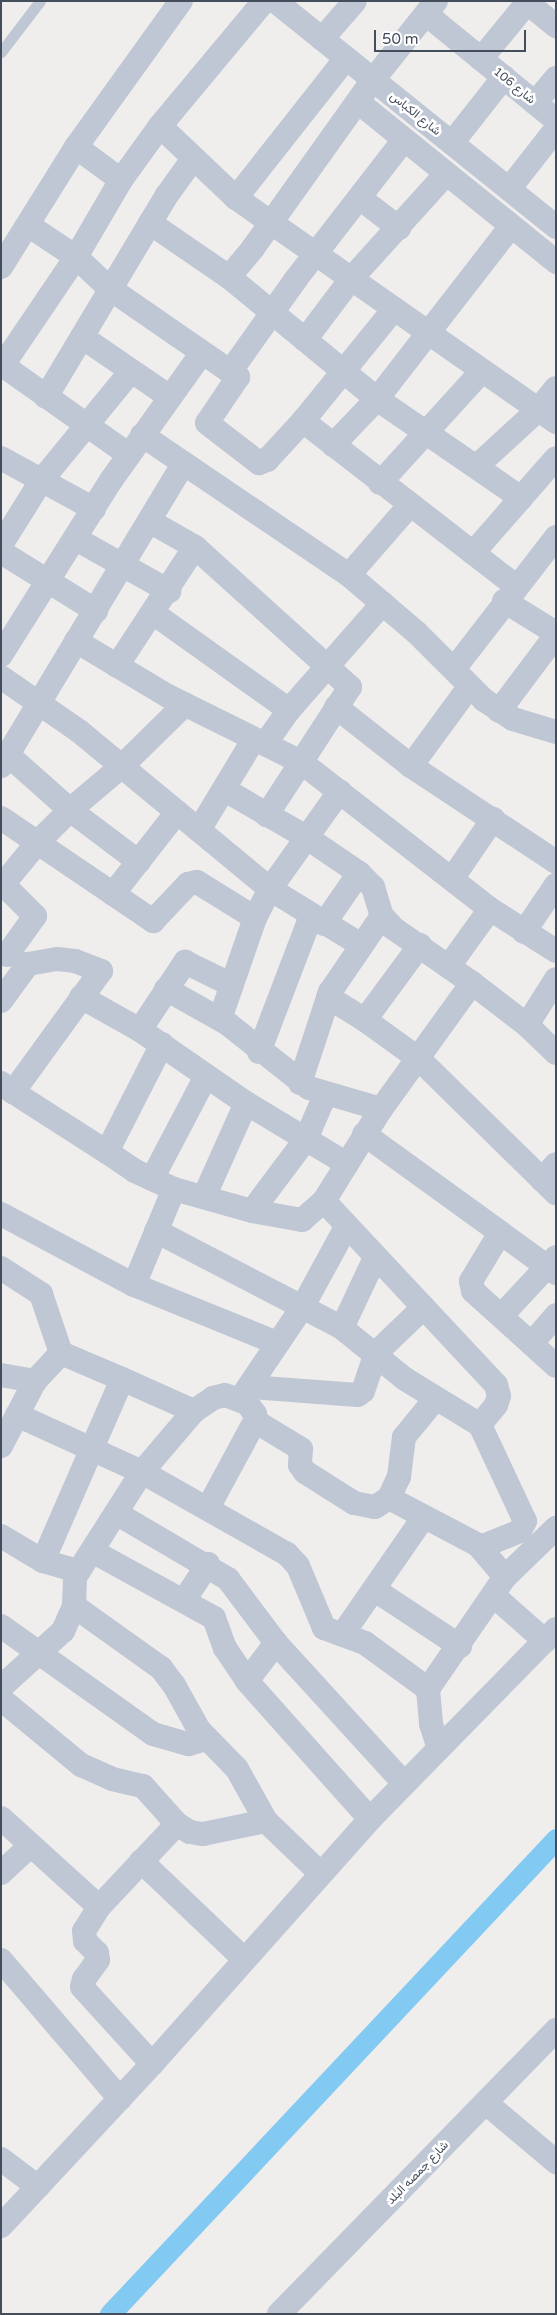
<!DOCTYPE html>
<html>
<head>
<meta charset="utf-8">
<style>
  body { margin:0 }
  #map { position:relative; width:557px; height:2315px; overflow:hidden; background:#f0eded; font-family:"Varela Round",Vazirmatn,sans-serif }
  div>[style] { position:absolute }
  .canal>* { height:21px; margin:-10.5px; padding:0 10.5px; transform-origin:10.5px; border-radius:10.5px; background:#82caf1 }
  .lane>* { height:11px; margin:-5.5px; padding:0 5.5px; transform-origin:5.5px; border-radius:5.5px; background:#bfc7d4 }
  .street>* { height:24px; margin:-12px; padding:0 12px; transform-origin:12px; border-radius:12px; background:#bfc7d4 }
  span { translate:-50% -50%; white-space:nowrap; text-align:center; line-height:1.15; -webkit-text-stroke:5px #fff; paint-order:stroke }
  .street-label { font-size:12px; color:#444d5c }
  .frame { position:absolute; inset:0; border:2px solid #444d5c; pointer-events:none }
  .scale { position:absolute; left:374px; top:30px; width:152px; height:22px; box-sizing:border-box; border:2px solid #444d5c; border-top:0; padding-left:6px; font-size:15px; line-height:18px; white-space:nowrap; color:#444d5c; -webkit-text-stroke:4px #fff; paint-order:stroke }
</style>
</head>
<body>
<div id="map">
  <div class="canal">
    <i style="left:110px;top:2314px;width:652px;rotate:-46.8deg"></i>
  </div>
  <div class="lane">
    <i style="left:1px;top:52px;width:64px;rotate:-52.6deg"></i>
  </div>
  <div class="street">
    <i style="left:275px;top:1px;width:361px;rotate:38.8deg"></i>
    <i style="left:525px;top:1px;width:40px;rotate:39deg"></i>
    <i style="left:426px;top:14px;width:168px;rotate:39.2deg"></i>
    <i style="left:322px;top:39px;width:50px;rotate:-49deg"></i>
    <i style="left:481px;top:59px;width:72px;rotate:-50.6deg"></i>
    <i style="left:358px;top:102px;width:255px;rotate:38.9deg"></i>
    <i style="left:535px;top:103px;width:33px;rotate:-50deg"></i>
    <i style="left:160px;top:126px;width:105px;rotate:43.5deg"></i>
    <i style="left:236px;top:198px;width:391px;rotate:35deg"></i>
    <i style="left:452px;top:143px;width:84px;rotate:-51.8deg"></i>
    <i style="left:76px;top:147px;width:56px;rotate:36.3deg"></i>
    <i style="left:509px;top:189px;width:76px;rotate:-51.9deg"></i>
    <i style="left:236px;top:198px;width:178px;rotate:-51.8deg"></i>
    <i style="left:361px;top:199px;width:48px;rotate:37.3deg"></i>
    <i style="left:150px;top:223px;width:96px;rotate:34.4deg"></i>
    <i style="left:229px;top:277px;width:192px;rotate:39.5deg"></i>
    <i style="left:377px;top:399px;width:175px;rotate:34.5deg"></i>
    <i style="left:521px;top:498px;width:73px;rotate:131.1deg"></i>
    <i style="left:28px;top:225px;width:58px;rotate:33.7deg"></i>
    <i style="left:76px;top:257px;width:45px;rotate:43.2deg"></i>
    <i style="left:109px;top:288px;width:157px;rotate:34.6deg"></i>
    <i style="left:238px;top:377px;width:55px;rotate:124deg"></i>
    <i style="left:207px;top:423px;width:66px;rotate:37.6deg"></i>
    <i style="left:259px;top:463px;width:9px;rotate:-21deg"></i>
    <i style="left:267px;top:460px;width:53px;rotate:-47.3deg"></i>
    <i style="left:303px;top:421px;width:144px;rotate:-50.9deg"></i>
    <i style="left:1px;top:267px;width:142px;rotate:-58deg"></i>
    <i style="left:76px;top:147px;width:180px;rotate:-54.3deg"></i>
    <i style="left:229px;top:277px;width:38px;rotate:-50deg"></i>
    <i style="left:253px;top:248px;width:206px;rotate:-54.5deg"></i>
    <i style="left:373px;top:80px;width:101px;rotate:-51.4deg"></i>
    <i style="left:82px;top:337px;width:107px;rotate:34.3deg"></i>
    <i style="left:305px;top:340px;width:76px;rotate:-53deg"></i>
    <i style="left:351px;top:279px;width:142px;rotate:-47.9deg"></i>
    <i style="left:1px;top:364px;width:157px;rotate:35.4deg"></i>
    <i style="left:3px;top:365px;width:130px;rotate:-55.9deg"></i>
    <i style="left:76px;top:257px;width:89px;rotate:-59.7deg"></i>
    <i style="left:121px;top:180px;width:67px;rotate:-54.2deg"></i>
    <i style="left:160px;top:126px;width:163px;rotate:-50.2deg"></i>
    <i style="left:230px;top:372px;width:114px;rotate:-54.6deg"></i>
    <i style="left:296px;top:279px;width:176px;rotate:-52.2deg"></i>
    <i style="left:46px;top:397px;width:235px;rotate:-59.1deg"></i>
    <i style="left:167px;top:195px;width:44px;rotate:-54.2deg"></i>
    <i style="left:303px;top:421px;width:269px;rotate:37.8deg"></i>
    <i style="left:142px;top:435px;width:250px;rotate:34.1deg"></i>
    <i style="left:349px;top:575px;width:88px;rotate:40.4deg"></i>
    <i style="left:416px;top:632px;width:96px;rotate:45deg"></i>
    <i style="left:484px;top:700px;width:35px;rotate:33deg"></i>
    <i style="left:513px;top:719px;width:45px;rotate:16.8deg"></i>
    <i style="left:333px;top:445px;width:64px;rotate:-46.3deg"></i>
    <i style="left:377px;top:399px;width:219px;rotate:-52.2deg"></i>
    <i style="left:1px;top:458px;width:106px;rotate:28.7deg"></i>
    <i style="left:477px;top:466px;width:83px;rotate:-42.6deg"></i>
    <i style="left:538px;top:410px;width:28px;rotate:-51deg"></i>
    <i style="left:380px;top:483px;width:151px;rotate:-47.7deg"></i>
    <i style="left:521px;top:498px;width:53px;rotate:-48.8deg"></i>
    <i style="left:151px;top:522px;width:51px;rotate:29.6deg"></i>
    <i style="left:195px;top:547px;width:209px;rotate:42.1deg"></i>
    <i style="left:350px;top:687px;width:153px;rotate:123deg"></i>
    <i style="left:76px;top:539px;width:107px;rotate:29.2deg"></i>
    <i style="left:1px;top:545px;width:75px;rotate:-58deg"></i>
    <i style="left:41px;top:481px;width:142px;rotate:-50.7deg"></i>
    <i style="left:1px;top:552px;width:112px;rotate:31.8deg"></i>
    <i style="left:349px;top:575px;width:91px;rotate:-49deg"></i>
    <i style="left:504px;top:601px;width:61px;rotate:31.6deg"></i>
    <i style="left:153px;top:613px;width:167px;rotate:35.5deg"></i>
    <i style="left:76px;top:641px;width:107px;rotate:30.9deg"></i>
    <i style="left:168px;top:696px;width:148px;rotate:26.4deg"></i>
    <i style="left:301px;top:762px;width:239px;rotate:37.9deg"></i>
    <i style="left:490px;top:909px;width:78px;rotate:32.5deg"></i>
    <i style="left:1px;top:655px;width:208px;rotate:-57.8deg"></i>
    <i style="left:112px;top:479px;width:155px;rotate:-54.5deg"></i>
    <i style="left:117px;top:666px;width:142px;rotate:-56.8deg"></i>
    <i style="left:454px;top:669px;width:167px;rotate:-52.3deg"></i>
    <i style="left:1px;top:677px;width:95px;rotate:34.7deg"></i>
    <i style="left:79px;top:731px;width:248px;rotate:39.6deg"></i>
    <i style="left:270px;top:889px;width:107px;rotate:31.6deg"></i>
    <i style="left:336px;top:707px;width:95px;rotate:38.2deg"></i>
    <i style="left:411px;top:766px;width:174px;rotate:33.5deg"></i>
    <i style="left:499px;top:711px;width:95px;rotate:-53.1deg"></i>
    <i style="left:265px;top:744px;width:42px;rotate:-54.8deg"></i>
    <i style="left:289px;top:710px;width:142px;rotate:-48.7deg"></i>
    <i style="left:7px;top:754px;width:84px;rotate:41.6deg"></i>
    <i style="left:70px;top:810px;width:86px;rotate:37deg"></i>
    <i style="left:1px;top:766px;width:353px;rotate:-58.9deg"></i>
    <i style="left:411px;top:766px;width:98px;rotate:-53.7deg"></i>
    <i style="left:225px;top:790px;width:94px;rotate:30.1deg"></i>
    <i style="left:306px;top:837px;width:64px;rotate:34.2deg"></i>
    <i style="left:359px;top:873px;width:20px;rotate:45deg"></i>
    <i style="left:373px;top:887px;width:30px;rotate:73deg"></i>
    <i style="left:382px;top:916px;width:16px;rotate:47deg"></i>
    <i style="left:393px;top:928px;width:96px;rotate:34.8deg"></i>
    <i style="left:472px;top:983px;width:69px;rotate:37.4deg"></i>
    <i style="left:527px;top:1025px;width:40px;rotate:44deg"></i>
    <i style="left:1px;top:818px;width:184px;rotate:34.1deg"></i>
    <i style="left:153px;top:921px;width:51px;rotate:-46.6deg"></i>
    <i style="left:188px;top:884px;width:9px;rotate:-13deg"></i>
    <i style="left:197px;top:882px;width:68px;rotate:31.8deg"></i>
    <i style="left:199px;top:830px;width:106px;rotate:-58.9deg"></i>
    <i style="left:452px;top:879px;width:73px;rotate:-55.7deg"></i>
    <i style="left:1px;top:882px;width:48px;rotate:45deg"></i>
    <i style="left:35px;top:916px;width:48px;rotate:125.7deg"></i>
    <i style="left:1px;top:887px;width:58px;rotate:-50.6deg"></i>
    <i style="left:38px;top:842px;width:45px;rotate:-45deg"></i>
    <i style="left:70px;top:810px;width:68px;rotate:-40.2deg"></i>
    <i style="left:122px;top:766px;width:88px;rotate:-44.5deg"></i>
    <i style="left:113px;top:894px;width:104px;rotate:-52deg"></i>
    <i style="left:324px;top:924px;width:62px;rotate:-55.5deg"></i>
    <i style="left:524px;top:932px;width:57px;rotate:-55.8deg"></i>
    <i style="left:420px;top:945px;width:93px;rotate:126.3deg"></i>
    <i style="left:365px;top:1020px;width:67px;rotate:35.8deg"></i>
    <i style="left:419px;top:1059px;width:192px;rotate:44.4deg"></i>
    <i style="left:449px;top:966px;width:70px;rotate:-54.3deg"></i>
    <i style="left:472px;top:983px;width:155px;rotate:125.8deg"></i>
    <i style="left:381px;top:1109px;width:108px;rotate:121.8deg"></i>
    <i style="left:324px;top:1201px;width:252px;rotate:46.9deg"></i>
    <i style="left:496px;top:1385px;width:11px;rotate:75deg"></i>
    <i style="left:499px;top:1396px;width:9px;rotate:108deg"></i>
    <i style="left:496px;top:1405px;width:26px;rotate:129deg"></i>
    <i style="left:166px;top:989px;width:71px;rotate:29.4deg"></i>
    <i style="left:228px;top:1024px;width:103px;rotate:38.3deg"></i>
    <i style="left:309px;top:1088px;width:75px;rotate:16.3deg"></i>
    <i style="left:81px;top:997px;width:68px;rotate:29.2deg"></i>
    <i style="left:140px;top:1030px;width:129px;rotate:34.6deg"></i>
    <i style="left:246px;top:1103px;width:118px;rotate:31.1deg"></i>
    <i style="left:328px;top:997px;width:44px;rotate:31.9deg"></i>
    <i style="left:1px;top:1001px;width:46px;rotate:-53.9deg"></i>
    <i style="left:28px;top:964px;width:29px;rotate:-10deg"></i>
    <i style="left:57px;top:959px;width:18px;rotate:6deg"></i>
    <i style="left:75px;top:961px;width:28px;rotate:21deg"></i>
    <i style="left:101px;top:971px;width:150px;rotate:126deg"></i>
    <i style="left:13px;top:1092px;width:15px;rotate:-143deg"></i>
    <i style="left:220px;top:1019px;width:107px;rotate:-70.9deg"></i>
    <i style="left:255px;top:918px;width:33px;rotate:-63deg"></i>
    <i style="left:270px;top:889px;width:120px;rotate:-54.5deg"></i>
    <i style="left:527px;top:1025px;width:54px;rotate:-57.8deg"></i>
    <i style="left:140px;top:1030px;width:82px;rotate:-56.5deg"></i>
    <i style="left:185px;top:962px;width:52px;rotate:26.1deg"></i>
    <i style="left:162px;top:1044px;width:121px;rotate:117deg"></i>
    <i style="left:107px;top:1152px;width:34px;rotate:34deg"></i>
    <i style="left:135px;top:1171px;width:43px;rotate:24.8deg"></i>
    <i style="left:174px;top:1189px;width:81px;rotate:15.8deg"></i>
    <i style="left:252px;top:1211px;width:51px;rotate:10.2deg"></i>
    <i style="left:302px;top:1220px;width:29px;rotate:-41deg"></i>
    <i style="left:259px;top:1052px;width:146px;rotate:-69.1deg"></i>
    <i style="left:300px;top:1083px;width:96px;rotate:-71.8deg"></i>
    <i style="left:330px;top:992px;width:92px;rotate:-55.6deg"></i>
    <i style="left:13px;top:1092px;width:112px;rotate:32.6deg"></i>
    <i style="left:364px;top:1134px;width:237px;rotate:35.9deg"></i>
    <i style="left:152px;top:1179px;width:116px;rotate:-62.3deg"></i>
    <i style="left:542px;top:1180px;width:21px;rotate:-49deg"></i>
    <i style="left:204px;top:1197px;width:103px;rotate:-65.9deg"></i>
    <i style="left:252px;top:1211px;width:90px;rotate:-53.1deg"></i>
    <i style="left:306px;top:1139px;width:48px;rotate:-66.6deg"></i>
    <i style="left:1px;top:1214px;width:151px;rotate:28.1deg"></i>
    <i style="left:134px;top:1285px;width:154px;rotate:22.1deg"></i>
    <i style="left:156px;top:1231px;width:210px;rotate:27.5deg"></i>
    <i style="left:342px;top:1328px;width:81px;rotate:39deg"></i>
    <i style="left:405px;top:1379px;width:88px;rotate:31.5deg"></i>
    <i style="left:480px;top:1425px;width:106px;rotate:64.9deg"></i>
    <i style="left:525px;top:1521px;width:11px;rotate:117deg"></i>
    <i style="left:520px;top:1531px;width:42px;rotate:157.7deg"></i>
    <i style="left:500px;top:1233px;width:56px;rotate:121.1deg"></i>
    <i style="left:471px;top:1281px;width:10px;rotate:79deg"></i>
    <i style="left:473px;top:1291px;width:112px;rotate:42.1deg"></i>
    <i style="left:1px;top:1268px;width:48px;rotate:33deg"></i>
    <i style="left:41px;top:1294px;width:62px;rotate:71.3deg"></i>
    <i style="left:134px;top:1285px;width:104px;rotate:-67.4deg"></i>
    <i style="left:502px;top:1315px;width:79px;rotate:-47deg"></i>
    <i style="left:342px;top:1328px;width:77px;rotate:-64.8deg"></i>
    <i style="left:532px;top:1343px;width:37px;rotate:-49deg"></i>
    <i style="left:61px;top:1353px;width:66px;rotate:23.1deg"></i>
    <i style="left:1px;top:1375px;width:35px;rotate:10deg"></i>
    <i style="left:250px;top:1387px;width:108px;rotate:4.2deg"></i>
    <i style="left:358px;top:1395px;width:6px;rotate:-39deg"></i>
    <i style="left:363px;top:1391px;width:40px;rotate:-71.1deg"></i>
    <i style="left:376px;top:1353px;width:66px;rotate:-43.8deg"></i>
    <i style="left:241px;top:1398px;width:111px;rotate:-56deg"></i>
    <i style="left:303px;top:1306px;width:90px;rotate:-61.4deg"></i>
    <i style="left:17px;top:1415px;width:137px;rotate:24.5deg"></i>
    <i style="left:142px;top:1472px;width:167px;rotate:29.5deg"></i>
    <i style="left:287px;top:1554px;width:16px;rotate:47deg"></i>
    <i style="left:298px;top:1566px;width:67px;rotate:67.2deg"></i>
    <i style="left:324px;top:1628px;width:44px;rotate:20.1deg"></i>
    <i style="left:365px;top:1643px;width:78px;rotate:36.1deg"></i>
    <i style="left:428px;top:1689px;width:35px;rotate:85deg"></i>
    <i style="left:431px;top:1724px;width:23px;rotate:72deg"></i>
    <i style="left:255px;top:1421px;width:54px;rotate:31.3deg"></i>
    <i style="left:301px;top:1449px;width:16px;rotate:94deg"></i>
    <i style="left:300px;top:1465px;width:9px;rotate:54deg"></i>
    <i style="left:305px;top:1472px;width:58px;rotate:32.3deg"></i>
    <i style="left:354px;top:1503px;width:21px;rotate:11deg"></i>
    <i style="left:375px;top:1507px;width:17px;rotate:-33deg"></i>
    <i style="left:389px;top:1498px;width:23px;rotate:-65deg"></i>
    <i style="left:399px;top:1477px;width:40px;rotate:-82.9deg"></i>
    <i style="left:404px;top:1437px;width:50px;rotate:-50.6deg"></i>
    <i style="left:1px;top:1446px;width:73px;rotate:-62.4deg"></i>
    <i style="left:35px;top:1381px;width:38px;rotate:-47deg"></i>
    <i style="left:389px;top:1498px;width:101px;rotate:27.8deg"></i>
    <i style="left:478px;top:1545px;width:42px;rotate:49.8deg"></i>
    <i style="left:116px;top:1513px;width:130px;rotate:30.5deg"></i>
    <i style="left:228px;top:1579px;width:80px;rotate:53.1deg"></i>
    <i style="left:276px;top:1643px;width:190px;rotate:47.6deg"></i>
    <i style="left:1px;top:1536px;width:49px;rotate:30.8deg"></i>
    <i style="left:43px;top:1561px;width:37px;rotate:16deg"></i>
    <i style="left:94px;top:1552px;width:137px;rotate:28.8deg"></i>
    <i style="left:214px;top:1618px;width:32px;rotate:70deg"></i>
    <i style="left:225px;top:1648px;width:40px;rotate:56deg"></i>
    <i style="left:247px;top:1681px;width:185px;rotate:48.3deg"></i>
    <i style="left:43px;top:1561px;width:198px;rotate:-66.5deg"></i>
    <i style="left:122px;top:1379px;width:79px;rotate:24deg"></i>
    <i style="left:375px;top:1590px;width:102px;rotate:33.4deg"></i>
    <i style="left:494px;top:1596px;width:68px;rotate:41.4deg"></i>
    <i style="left:185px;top:1599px;width:42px;rotate:-56.7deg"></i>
    <i style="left:74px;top:1606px;width:107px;rotate:35.5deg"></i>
    <i style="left:161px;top:1668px;width:21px;rotate:53deg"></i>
    <i style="left:174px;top:1685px;width:51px;rotate:60.9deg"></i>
    <i style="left:199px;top:1730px;width:54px;rotate:45.7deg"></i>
    <i style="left:237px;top:1769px;width:60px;rotate:60.9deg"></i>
    <i style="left:266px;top:1821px;width:76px;rotate:43.9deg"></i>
    <i style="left:1px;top:1626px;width:186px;rotate:35.4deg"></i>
    <i style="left:153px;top:1734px;width:37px;rotate:16deg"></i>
    <i style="left:189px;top:1744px;width:19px;rotate:-16deg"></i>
    <i style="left:342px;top:1635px;width:142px;rotate:-55.3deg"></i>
    <i style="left:247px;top:1681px;width:48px;rotate:-52.7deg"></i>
    <i style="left:1px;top:1687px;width:84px;rotate:-42.1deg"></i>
    <i style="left:63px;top:1631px;width:27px;rotate:-66deg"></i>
    <i style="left:74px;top:1606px;width:29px;rotate:-88deg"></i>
    <i style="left:75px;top:1577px;width:125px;rotate:-57.5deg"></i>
    <i style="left:142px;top:1472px;width:80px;rotate:-49.6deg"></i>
    <i style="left:194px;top:1411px;width:23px;rotate:-34deg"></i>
    <i style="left:213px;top:1398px;width:12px;rotate:-14deg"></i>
    <i style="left:225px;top:1395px;width:23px;rotate:20deg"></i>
    <i style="left:247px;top:1403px;width:14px;rotate:54deg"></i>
    <i style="left:255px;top:1414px;width:7px;rotate:90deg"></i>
    <i style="left:255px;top:1421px;width:99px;rotate:118.4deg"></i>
    <i style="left:428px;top:1689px;width:136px;rotate:-55.5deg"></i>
    <i style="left:505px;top:1577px;width:71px;rotate:-43.9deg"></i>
    <i style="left:1px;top:1699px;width:104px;rotate:39.5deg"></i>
    <i style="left:81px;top:1765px;width:34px;rotate:24deg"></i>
    <i style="left:112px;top:1779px;width:32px;rotate:13deg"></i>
    <i style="left:143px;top:1786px;width:51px;rotate:48.2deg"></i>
    <i style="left:177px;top:1824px;width:15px;rotate:32deg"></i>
    <i style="left:190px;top:1832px;width:13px;rotate:9deg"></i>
    <i style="left:203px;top:1834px;width:64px;rotate:-11.7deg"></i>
    <i style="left:1px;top:1818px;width:132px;rotate:42.2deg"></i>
    <i style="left:99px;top:1907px;width:114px;rotate:-46.8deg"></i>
    <i style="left:141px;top:1861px;width:142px;rotate:43.6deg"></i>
    <i style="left:1px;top:1873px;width:40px;rotate:-43deg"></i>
    <i style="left:99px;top:1907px;width:28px;rotate:122deg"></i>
    <i style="left:84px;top:1931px;width:10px;rotate:84deg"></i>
    <i style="left:85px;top:1941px;width:17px;rotate:45deg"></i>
    <i style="left:97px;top:1953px;width:7px;rotate:82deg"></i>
    <i style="left:98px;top:1960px;width:24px;rotate:126deg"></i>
    <i style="left:84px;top:1979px;width:8px;rotate:104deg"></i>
    <i style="left:82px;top:1987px;width:104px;rotate:47.7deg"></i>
    <i style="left:1px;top:1960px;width:183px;rotate:49.4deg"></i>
    <i style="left:486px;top:2103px;width:92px;rotate:40.1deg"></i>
    <i style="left:1px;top:2159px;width:46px;rotate:37.1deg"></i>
    <i style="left:1px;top:2226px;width:221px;rotate:-47deg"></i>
    <i style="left:152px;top:2064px;width:328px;rotate:-48.3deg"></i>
    <i style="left:370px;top:1819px;width:266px;rotate:-45.6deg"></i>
    <i style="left:279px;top:2314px;width:397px;rotate:-45.7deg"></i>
  </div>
  <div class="street-label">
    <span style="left:514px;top:86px;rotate:39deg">شارع 106</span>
    <span style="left:415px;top:114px;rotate:39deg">شارع الكباس</span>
    <span style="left:418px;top:2173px;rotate:-46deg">شارع جمصه البلد</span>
  </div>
  <div class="frame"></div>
  <div class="scale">50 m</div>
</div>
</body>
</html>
